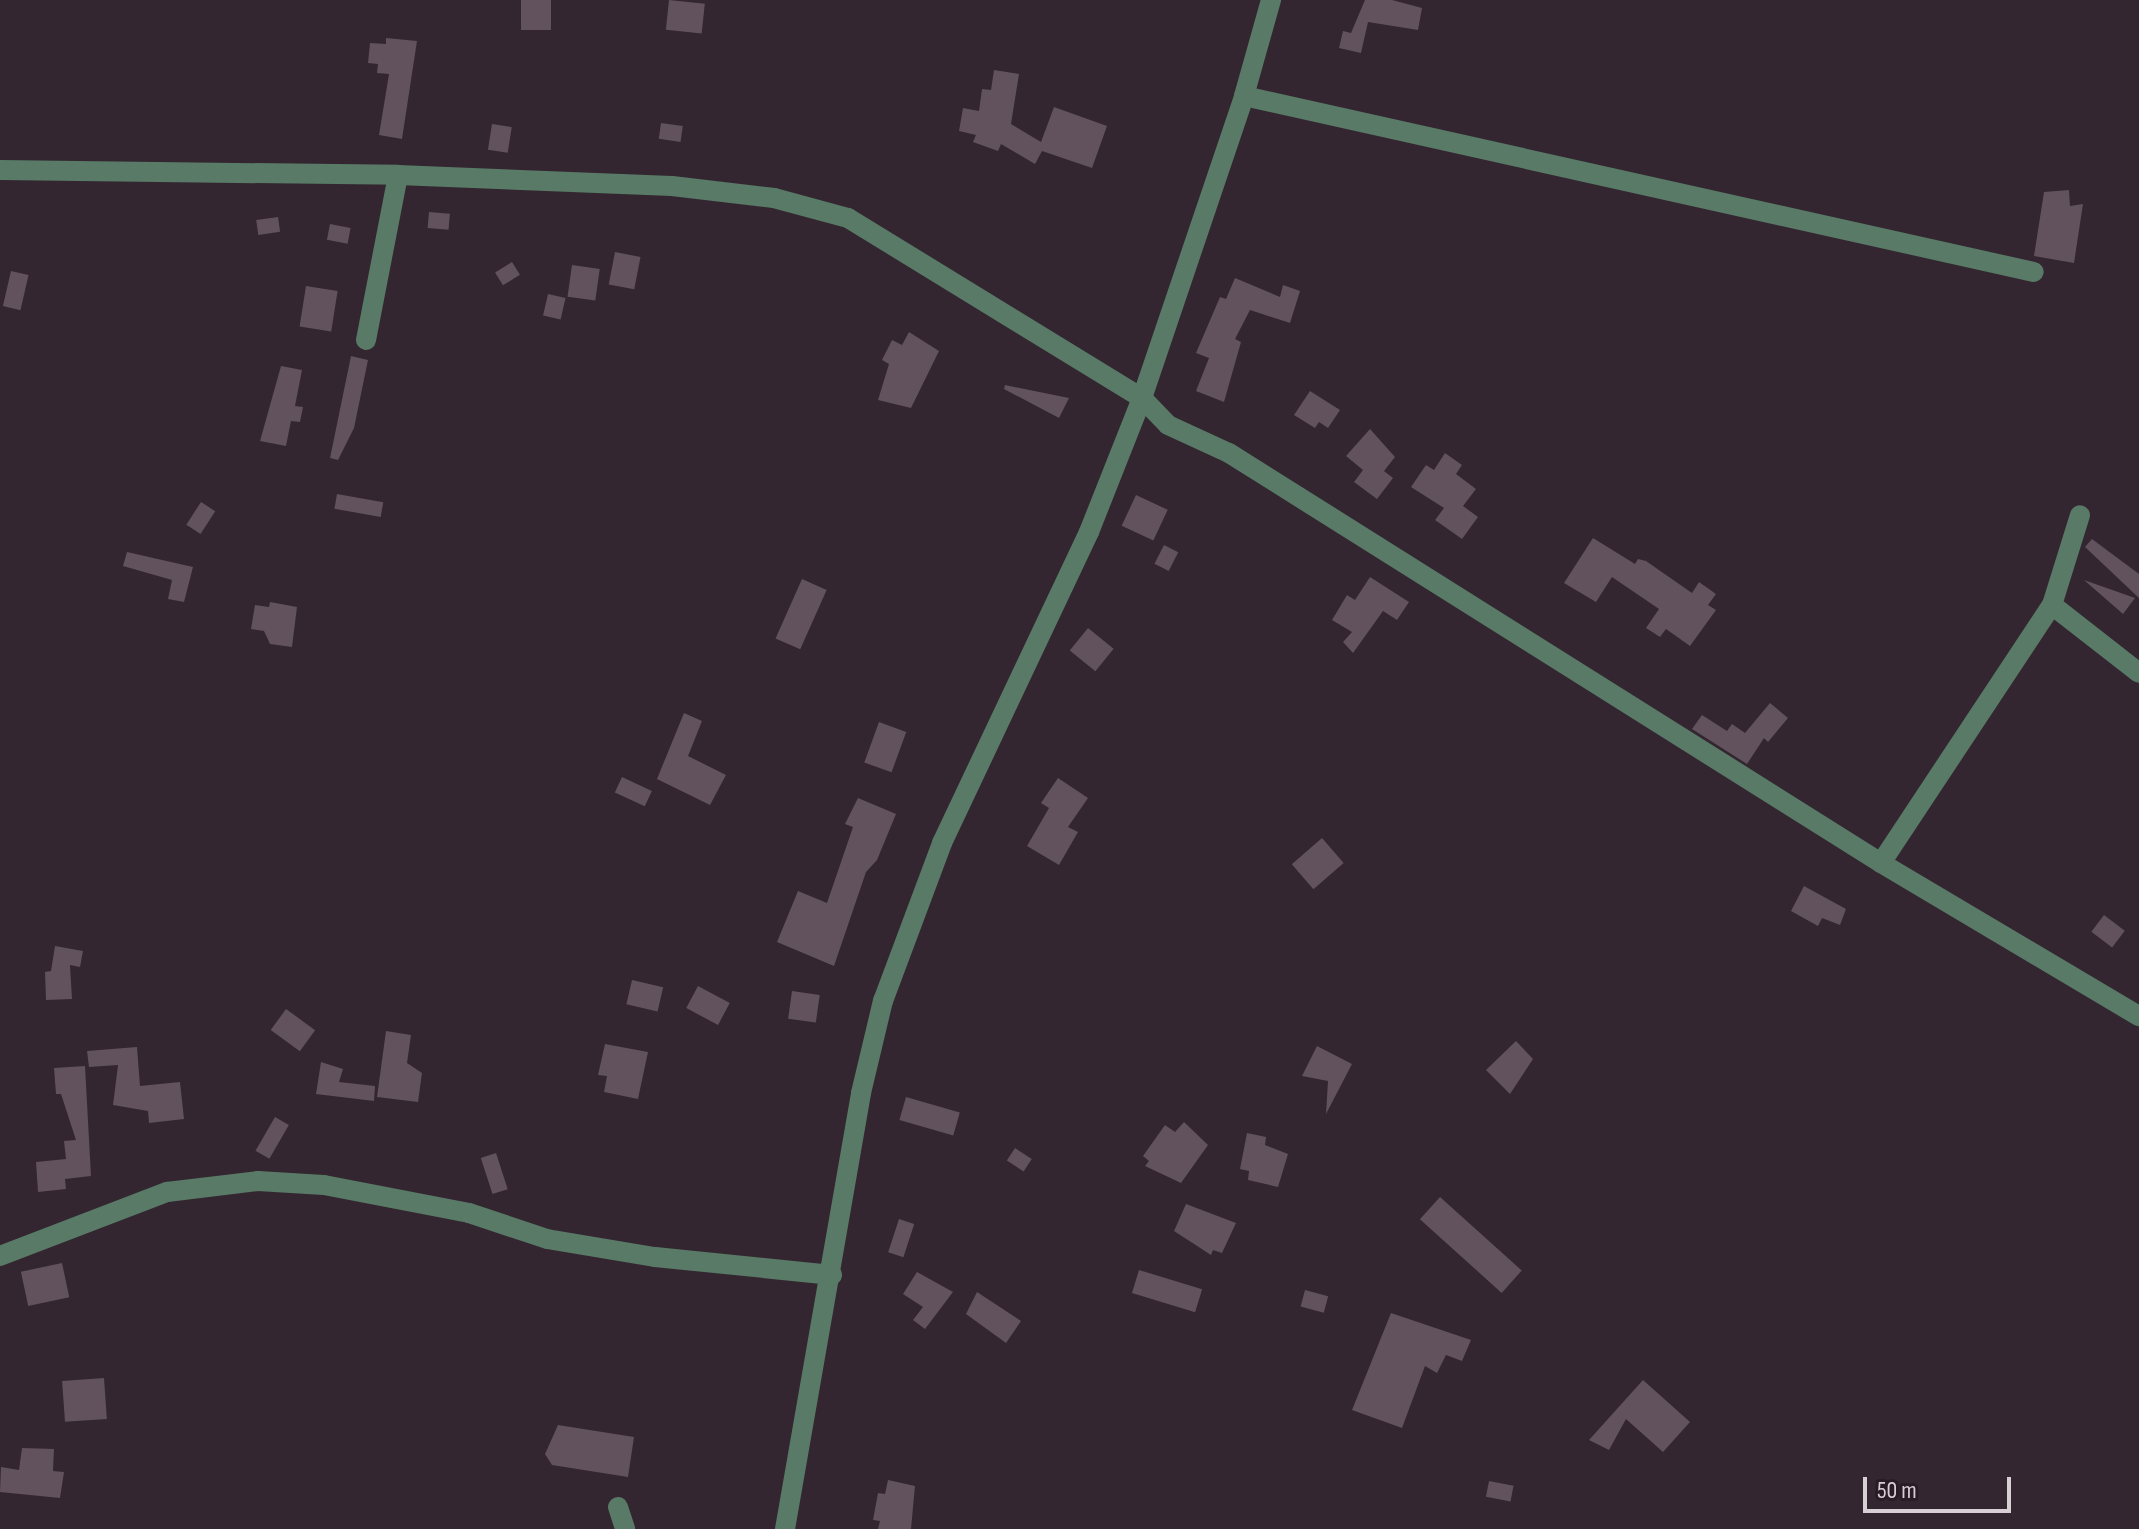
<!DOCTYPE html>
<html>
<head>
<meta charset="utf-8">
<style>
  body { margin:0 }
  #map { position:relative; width:2139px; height:1529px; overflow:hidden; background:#332630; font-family:"Sofia Sans Condensed",sans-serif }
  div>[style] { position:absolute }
  .building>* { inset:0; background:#61525d; transform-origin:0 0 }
  .minor>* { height:20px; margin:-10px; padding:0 10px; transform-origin:10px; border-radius:10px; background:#587a66 }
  span { translate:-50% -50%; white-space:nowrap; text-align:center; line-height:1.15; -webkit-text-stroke:8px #291c26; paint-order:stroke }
  .scale { position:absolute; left:1863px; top:1477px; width:148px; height:36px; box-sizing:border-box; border:4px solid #d8cfd5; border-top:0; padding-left:10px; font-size:24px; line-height:28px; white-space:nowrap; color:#d8cfd5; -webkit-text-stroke:6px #291c26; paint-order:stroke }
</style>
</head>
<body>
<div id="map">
  <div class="building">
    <i style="left:521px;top:0;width:30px;height:30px"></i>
    <i style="left:669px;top:0;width:36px;height:30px;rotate:6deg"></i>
    <i style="clip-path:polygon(1365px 0,1392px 0,1422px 8px,1418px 30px,1368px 22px,1361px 53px,1339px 48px,1343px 31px,1351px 33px)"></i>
    <i style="clip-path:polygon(386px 38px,417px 41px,402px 139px,379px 135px,389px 74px,377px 73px,378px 64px,368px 63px,370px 43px,386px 44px)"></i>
    <i style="clip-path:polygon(994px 70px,1019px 74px,1011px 124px,1041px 142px,1054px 107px,1107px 126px,1092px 168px,1042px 151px,1035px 164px,1001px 144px,998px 151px,973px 142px,976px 135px,959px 131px,963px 108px,979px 111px,982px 89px,991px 90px)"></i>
    <i style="left:661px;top:123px;width:22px;height:16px;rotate:8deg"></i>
    <i style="left:492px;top:124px;width:20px;height:26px;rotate:9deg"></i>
    <i style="clip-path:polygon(2069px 190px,2070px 206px,2083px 204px,2074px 263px,2034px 256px,2044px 192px)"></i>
    <i style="left:429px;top:212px;width:21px;height:16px;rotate:5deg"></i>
    <i style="left:278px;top:217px;width:15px;height:22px;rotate:82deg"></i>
    <i style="left:330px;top:224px;width:21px;height:16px;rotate:11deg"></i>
    <i style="left:615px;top:252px;width:26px;height:33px;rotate:11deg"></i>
    <i style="left:512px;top:262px;width:15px;height:20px;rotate:58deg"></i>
    <i style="left:572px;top:265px;width:28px;height:32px;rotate:8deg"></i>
    <i style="left:11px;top:271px;width:18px;height:36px;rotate:13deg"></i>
    <i style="clip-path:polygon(1235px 278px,1280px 297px,1283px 285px,1300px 291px,1290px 323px,1250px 310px,1235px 339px,1241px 342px,1224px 402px,1196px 391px,1209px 358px,1196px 353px,1220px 297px,1226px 299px)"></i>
    <i style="left:306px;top:286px;width:32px;height:41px;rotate:9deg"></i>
    <i style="left:548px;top:294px;width:18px;height:22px;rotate:13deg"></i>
    <i style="clip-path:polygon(909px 332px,939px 351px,911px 408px,878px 400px,889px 364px,882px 360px,892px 340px,902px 345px)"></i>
    <i style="clip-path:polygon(351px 356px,368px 360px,354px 428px,338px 460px,330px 458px)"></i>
    <i style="clip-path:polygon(281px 366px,302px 370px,295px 406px,303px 407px,300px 422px,291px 421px,286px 446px,260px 441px)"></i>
    <i style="clip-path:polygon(1005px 385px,1069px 398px,1059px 418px,1004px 389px)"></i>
    <i style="clip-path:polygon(1310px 391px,1340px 410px,1328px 428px,1319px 422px,1315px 428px,1294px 415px)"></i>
    <i style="clip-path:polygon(1370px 429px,1395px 457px,1384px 471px,1393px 478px,1377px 499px,1354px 482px,1363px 470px,1346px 456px)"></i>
    <i style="clip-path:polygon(1445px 453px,1462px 465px,1456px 474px,1476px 489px,1463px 506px,1478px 517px,1462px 539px,1435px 520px,1444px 508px,1411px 487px,1426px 465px,1434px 470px)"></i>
    <i style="left:337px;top:494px;width:47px;height:15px;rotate:10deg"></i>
    <i style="left:1136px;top:495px;width:35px;height:34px;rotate:25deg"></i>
    <i style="left:201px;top:502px;width:17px;height:27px;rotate:33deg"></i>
    <i style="clip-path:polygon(1593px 538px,1635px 564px,1638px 559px,1646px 561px,1692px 593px,1699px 582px,1716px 594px,1708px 605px,1716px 610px,1690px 646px,1666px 629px,1660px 637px,1646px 628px,1659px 609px,1612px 577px,1596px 602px,1564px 583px)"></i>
    <i style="clip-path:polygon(2092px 539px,2139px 574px,2139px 598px,2085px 547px)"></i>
    <i style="left:1164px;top:545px;width:16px;height:21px;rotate:27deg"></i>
    <i style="clip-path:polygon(127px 552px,193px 567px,184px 602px,168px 599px,172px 580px,123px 566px)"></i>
    <i style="clip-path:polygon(1370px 577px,1409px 602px,1397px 620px,1383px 611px,1353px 653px,1343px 642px,1352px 632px,1332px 620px,1347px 595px,1355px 600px)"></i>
    <i style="left:802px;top:579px;width:27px;height:65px;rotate:24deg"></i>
    <i style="clip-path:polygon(2084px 580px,2135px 598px,2123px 614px)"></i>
    <i style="clip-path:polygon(270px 602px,297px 607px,292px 647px,270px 644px,264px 631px,251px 629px,255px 605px,269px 607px)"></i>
    <i style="left:1088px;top:628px;width:33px;height:29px;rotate:39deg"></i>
    <i style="clip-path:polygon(1770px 703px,1788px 718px,1768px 742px,1764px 738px,1747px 764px,1692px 729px,1702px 715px,1727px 731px,1732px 724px,1745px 733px)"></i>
    <i style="clip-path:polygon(684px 713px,702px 721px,688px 756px,726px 775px,710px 805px,657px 779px)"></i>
    <i style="left:879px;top:722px;width:29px;height:43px;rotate:20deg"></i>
    <i style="left:622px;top:777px;width:33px;height:17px;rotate:25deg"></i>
    <i style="clip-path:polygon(1058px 778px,1088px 798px,1068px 827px,1078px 832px,1059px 865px,1027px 846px,1049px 808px,1041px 803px)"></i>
    <i style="clip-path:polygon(858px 798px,896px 814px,877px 860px,866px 872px,834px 966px,777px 942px,798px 891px,827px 903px,853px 827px,845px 824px)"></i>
    <i style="left:1322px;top:838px;width:33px;height:40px;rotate:49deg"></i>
    <i style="clip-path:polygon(1804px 886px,1846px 909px,1840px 925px,1822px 918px,1818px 926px,1791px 911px)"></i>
    <i style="left:2104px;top:915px;width:26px;height:21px;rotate:37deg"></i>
    <i style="clip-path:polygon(55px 946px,83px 951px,80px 967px,70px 965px,72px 999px,46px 1000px,45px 972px,51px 971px)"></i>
    <i style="left:632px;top:980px;width:32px;height:25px;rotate:13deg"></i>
    <i style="left:698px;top:986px;width:36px;height:25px;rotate:28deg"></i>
    <i style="left:792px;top:991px;width:28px;height:28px;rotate:8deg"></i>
    <i style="left:286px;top:1009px;width:36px;height:26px;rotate:36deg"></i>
    <i style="clip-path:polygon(386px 1031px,411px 1035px,407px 1063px,422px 1073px,418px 1102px,377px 1097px)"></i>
    <i style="clip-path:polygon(1516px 1041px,1533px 1059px,1510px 1094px,1486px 1070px)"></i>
    <i style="clip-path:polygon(605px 1044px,648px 1052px,638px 1099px,604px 1092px,607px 1076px,598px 1075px)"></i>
    <i style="clip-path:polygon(1317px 1046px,1352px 1064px,1326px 1114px,1328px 1081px,1302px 1076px)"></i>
    <i style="clip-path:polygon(137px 1047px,140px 1086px,180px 1082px,184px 1119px,149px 1123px,148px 1111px,113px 1105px,118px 1065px,89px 1067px,87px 1051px)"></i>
    <i style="clip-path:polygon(321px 1062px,343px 1069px,339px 1082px,375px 1086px,374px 1101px,316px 1094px)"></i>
    <i style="clip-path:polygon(85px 1066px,91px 1176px,65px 1179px,66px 1189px,38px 1192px,36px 1162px,66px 1159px,64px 1141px,76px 1140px,61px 1094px,56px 1094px,54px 1068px)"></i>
    <i style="left:906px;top:1097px;width:56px;height:24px;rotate:16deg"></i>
    <i style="left:275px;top:1117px;width:16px;height:39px;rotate:30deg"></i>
    <i style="clip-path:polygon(1184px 1122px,1208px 1145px,1181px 1183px,1145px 1166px,1149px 1161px,1143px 1156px,1165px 1125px,1175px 1132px)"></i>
    <i style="clip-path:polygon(1247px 1133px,1266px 1137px,1265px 1145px,1288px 1154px,1278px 1187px,1248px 1180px,1249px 1171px,1240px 1169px)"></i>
    <i style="left:1015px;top:1148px;width:20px;height:15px;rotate:33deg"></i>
    <i style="left:496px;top:1153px;width:38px;height:16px;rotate:72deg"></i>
    <i style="left:1440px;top:1197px;width:110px;height:30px;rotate:42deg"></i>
    <i style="clip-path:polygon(1186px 1204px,1236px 1223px,1222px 1253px,1213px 1250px,1211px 1255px,1174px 1231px)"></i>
    <i style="left:899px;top:1219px;width:16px;height:35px;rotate:18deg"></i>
    <i style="left:62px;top:1263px;width:35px;height:42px;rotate:78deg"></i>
    <i style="left:1139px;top:1270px;width:66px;height:24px;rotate:17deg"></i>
    <i style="clip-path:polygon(917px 1272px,953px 1292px,925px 1329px,913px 1320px,923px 1307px,903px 1294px)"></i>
    <i style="left:1305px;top:1290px;width:24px;height:17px;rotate:15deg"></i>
    <i style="clip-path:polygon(977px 1292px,1021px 1321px,1006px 1343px,966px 1314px)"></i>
    <i style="clip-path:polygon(1391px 1313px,1471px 1340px,1462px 1361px,1446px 1355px,1437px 1373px,1425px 1366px,1402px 1428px,1352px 1410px)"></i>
    <i style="left:104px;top:1378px;width:41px;height:42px;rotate:86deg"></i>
    <i style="clip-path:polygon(1643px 1380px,1690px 1422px,1663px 1452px,1626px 1419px,1609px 1450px,1589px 1440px)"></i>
    <i style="clip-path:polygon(558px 1425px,634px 1437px,628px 1477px,552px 1465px,545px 1454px)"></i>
    <i style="clip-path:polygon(22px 1448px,54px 1449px,53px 1471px,64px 1472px,60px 1498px,0 1492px,1px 1467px,19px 1470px)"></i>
    <i style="clip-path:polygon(888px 1480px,915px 1486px,911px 1529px,878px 1529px,880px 1521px,873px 1520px,878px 1493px,885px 1494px)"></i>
    <i style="left:1489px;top:1481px;width:25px;height:16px;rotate:11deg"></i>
  </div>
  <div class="minor">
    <i style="left:1244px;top:96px;width:809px;rotate:12.56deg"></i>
    <i style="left:0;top:170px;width:398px;rotate:0.7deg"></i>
    <i style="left:398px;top:175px;width:274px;rotate:2.3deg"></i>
    <i style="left:672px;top:186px;width:103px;rotate:6.7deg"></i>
    <i style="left:774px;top:198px;width:77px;rotate:15.1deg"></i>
    <i style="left:848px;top:218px;width:345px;rotate:31.5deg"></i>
    <i style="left:1142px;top:398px;width:37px;rotate:46deg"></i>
    <i style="left:1168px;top:425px;width:67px;rotate:24.7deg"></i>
    <i style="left:1229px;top:453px;width:770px;rotate:32.16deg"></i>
    <i style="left:1881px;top:863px;width:300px;rotate:30.7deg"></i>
    <i style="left:366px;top:340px;width:168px;rotate:-79deg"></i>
    <i style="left:2052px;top:605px;width:110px;rotate:38deg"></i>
    <i style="left:1881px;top:863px;width:310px;rotate:-56.5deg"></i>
    <i style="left:2052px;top:605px;width:94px;rotate:-72.7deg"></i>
    <i style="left:0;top:1256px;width:179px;rotate:-21deg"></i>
    <i style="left:167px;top:1192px;width:92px;rotate:-6.9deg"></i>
    <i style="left:258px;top:1181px;width:66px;rotate:3.5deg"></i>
    <i style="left:324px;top:1185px;width:148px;rotate:10.9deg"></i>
    <i style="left:469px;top:1213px;width:82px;rotate:18.4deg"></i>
    <i style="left:547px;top:1239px;width:109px;rotate:9.5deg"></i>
    <i style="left:655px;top:1257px;width:178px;rotate:5.8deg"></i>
    <i style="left:618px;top:1507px;width:23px;rotate:72deg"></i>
    <i style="left:785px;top:1529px;width:443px;rotate:-80.1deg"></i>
    <i style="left:861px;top:1093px;width:95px;rotate:-76.6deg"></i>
    <i style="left:883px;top:1001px;width:169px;rotate:-69.5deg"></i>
    <i style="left:942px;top:843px;width:344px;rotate:-64.7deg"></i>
    <i style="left:1089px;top:532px;width:144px;rotate:-68.4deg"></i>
    <i style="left:1142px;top:398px;width:319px;rotate:-71.3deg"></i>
    <i style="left:1244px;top:96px;width:100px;rotate:-74.3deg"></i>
  </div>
  <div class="scale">50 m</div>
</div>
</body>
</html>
